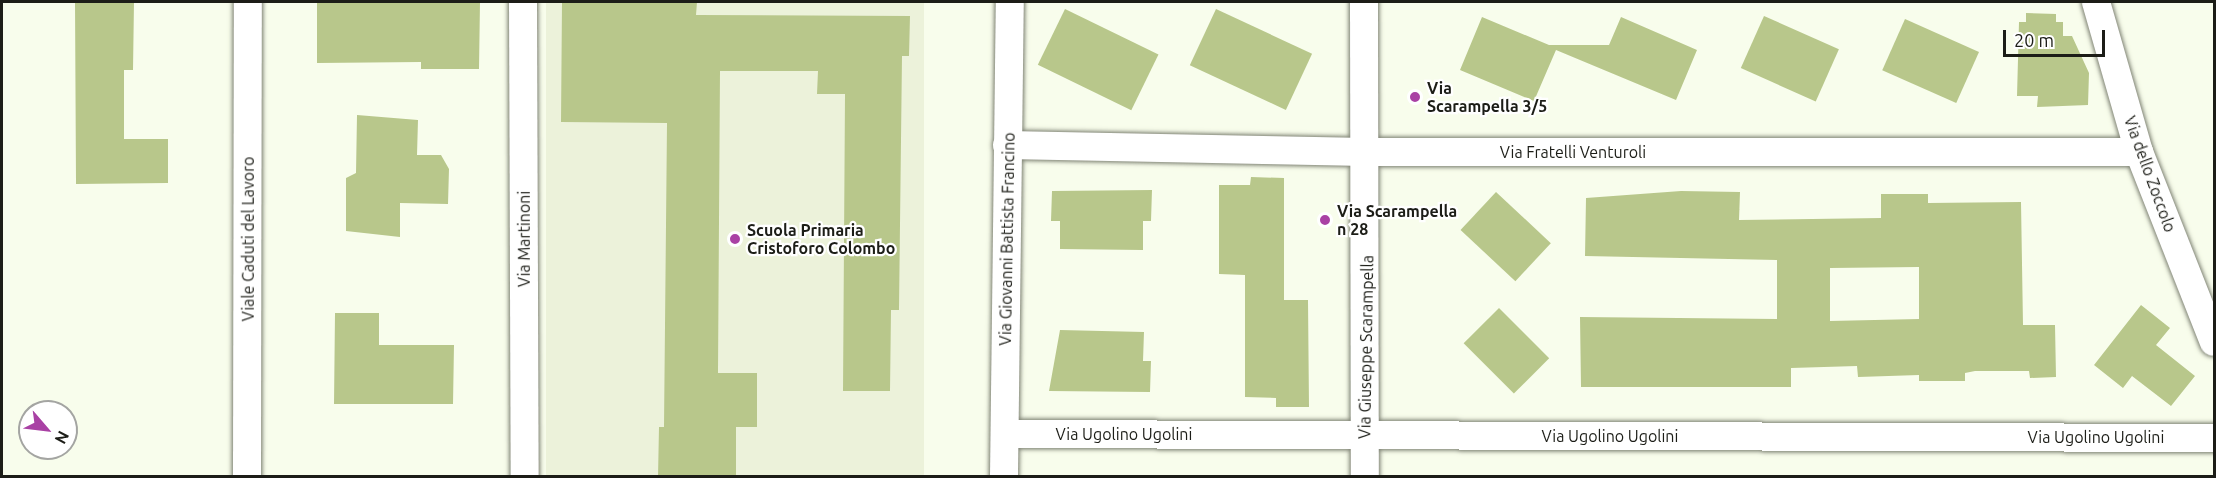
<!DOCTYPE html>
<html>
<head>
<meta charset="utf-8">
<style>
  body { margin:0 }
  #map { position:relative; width:2216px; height:478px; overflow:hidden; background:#f8fdec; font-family:Ubuntu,sans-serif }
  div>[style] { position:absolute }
  .built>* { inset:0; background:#ecf2da; transform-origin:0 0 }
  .building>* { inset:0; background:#b8c78b; transform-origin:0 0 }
  .roads { filter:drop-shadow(0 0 2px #818576) drop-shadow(0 0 2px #818576) }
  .minor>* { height:28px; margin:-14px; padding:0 14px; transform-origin:14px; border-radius:14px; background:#fff }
  .dots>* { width:16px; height:16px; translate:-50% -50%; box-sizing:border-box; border:3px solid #fff; border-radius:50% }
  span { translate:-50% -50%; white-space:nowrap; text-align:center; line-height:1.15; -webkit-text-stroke:4.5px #fff; paint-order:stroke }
  .poi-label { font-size:16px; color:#1c1d17; font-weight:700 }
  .left { translate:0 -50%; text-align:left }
  .street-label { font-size:16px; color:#1c1d17 }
  .frame { position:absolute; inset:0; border:3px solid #1c1d17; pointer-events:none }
  .north { position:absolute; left:18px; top:400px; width:60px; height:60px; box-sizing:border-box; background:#fff; border:2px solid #a4a5a2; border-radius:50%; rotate:118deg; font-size:16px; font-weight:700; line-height:24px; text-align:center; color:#1c1d17 }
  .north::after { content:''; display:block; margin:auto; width:21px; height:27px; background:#a941a4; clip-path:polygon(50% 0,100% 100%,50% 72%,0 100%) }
  .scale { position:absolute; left:2003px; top:30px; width:102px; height:27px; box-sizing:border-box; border:3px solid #1c1d17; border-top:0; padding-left:8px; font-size:18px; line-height:21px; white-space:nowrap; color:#1c1d17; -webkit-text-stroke:4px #fff; paint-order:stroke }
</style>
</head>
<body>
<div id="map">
  <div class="built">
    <i style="left:546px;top:2px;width:378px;height:474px"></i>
  </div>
  <div class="building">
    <i style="clip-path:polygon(75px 2px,134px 2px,133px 70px,124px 70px,124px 139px,168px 139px,168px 183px,76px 184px)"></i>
    <i style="clip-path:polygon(317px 2px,480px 2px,479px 69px,421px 69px,421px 62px,317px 63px)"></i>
    <i style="clip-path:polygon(562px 2px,697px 2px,696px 15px,910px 16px,909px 56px,902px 56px,899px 310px,891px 310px,890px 391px,843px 391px,845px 94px,817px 94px,818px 71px,720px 71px,718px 373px,757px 373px,757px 427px,736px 427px,736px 477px,658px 477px,659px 427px,664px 427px,667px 123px,561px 122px)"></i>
    <i style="left:1065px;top:9px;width:104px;height:62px;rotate:26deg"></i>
    <i style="left:1216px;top:9px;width:106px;height:62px;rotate:25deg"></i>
    <i style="clip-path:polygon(2026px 13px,2056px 14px,2056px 22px,2063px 22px,2063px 36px,2072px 36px,2089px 73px,2088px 105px,2037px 107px,2038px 96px,2017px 96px,2019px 22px,2026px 22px)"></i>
    <i style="left:1764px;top:16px;width:82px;height:57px;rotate:24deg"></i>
    <i style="clip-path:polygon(1482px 17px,1549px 45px,1609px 45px,1621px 17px,1697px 50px,1676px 100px,1556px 50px,1534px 101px,1460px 70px)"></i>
    <i style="left:1905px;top:19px;width:81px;height:56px;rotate:24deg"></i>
    <i style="clip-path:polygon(357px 115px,418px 120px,417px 155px,441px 155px,449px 169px,448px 204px,400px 203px,400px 237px,346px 231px,346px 178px,356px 173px)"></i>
    <i style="clip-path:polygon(1251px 177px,1284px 178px,1284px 300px,1308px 300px,1309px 407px,1276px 407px,1276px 398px,1245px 397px,1245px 275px,1219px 274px,1219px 185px,1250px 185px)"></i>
    <i style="clip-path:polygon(1152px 190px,1151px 221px,1143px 221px,1143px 250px,1060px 249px,1060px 221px,1051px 221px,1052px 191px)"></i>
    <i style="clip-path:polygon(evenodd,1681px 191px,1740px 192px,1739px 220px,1881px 218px,1881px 194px,1928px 194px,1928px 203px,2021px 202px,2023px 325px,2055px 325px,2056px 377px,2030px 378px,2029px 371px,1975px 371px,1965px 373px,1965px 381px,1919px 381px,1919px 375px,1858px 377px,1857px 366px,1791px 368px,1791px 387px,1581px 387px,1580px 317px,1777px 319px,1777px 260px,1585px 256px,1586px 198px,1681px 191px,1919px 267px,1919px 319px,1830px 321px,1830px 268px,1919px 267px)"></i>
    <i style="left:1496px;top:192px;width:75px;height:52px;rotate:43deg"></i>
    <i style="clip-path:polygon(2141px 305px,2170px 328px,2156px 345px,2195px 376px,2171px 406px,2132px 376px,2123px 388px,2094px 365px)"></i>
    <i style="left:1499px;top:308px;width:71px;height:50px;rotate:45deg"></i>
    <i style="clip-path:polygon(335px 313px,379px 313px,379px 345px,454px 345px,453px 404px,334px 404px)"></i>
    <i style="clip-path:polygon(1060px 330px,1144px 332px,1143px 361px,1151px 361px,1150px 392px,1049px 391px)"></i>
  </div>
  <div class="roads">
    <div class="minor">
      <i style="left:523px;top:2px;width:474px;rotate:89.8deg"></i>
      <i style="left:1364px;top:2px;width:474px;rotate:89.9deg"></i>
      <i style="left:2096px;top:2px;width:156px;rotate:74deg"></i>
      <i style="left:2139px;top:152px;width:204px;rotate:68.5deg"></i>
      <i style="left:1007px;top:145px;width:359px;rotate:1.1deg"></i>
      <i style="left:1366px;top:152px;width:773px"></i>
      <i style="left:1005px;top:434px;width:1209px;rotate:0.19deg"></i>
      <i style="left:247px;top:476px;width:474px;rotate:-89.9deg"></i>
      <i style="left:1004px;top:476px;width:474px;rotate:-89.3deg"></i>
    </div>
  </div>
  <div class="dots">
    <i style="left:1415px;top:97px;background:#a941a4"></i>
    <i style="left:1325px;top:220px;background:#a941a4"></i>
    <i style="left:735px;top:239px;background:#a941a4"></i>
  </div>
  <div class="poi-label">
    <span class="left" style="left:1427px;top:97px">Via<br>Scarampella 3/5</span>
    <span class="left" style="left:1337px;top:220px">Via Scarampella<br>n 28</span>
    <span class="left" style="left:747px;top:239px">Scuola Primaria<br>Cristoforo Colombo</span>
  </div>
  <div class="street-label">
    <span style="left:1573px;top:152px">Via Fratelli Venturoli</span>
    <span style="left:2150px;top:174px;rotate:70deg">Via dello Zoccolo</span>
    <span style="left:248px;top:239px;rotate:-90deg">Viale Caduti del Lavoro</span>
    <span style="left:524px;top:239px;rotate:-90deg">Via Martinoni</span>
    <span style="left:1007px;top:239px;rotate:-89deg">Via Giovanni Battista Francino</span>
    <span style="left:1366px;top:347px;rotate:-89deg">Via Giuseppe Scarampella</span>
    <span style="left:1124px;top:434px">Via Ugolino Ugolini</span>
    <span style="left:1610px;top:436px">Via Ugolino Ugolini</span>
    <span style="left:2096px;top:437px">Via Ugolino Ugolini</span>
  </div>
  <div class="frame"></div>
  <div class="north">N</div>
  <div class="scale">20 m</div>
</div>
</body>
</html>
